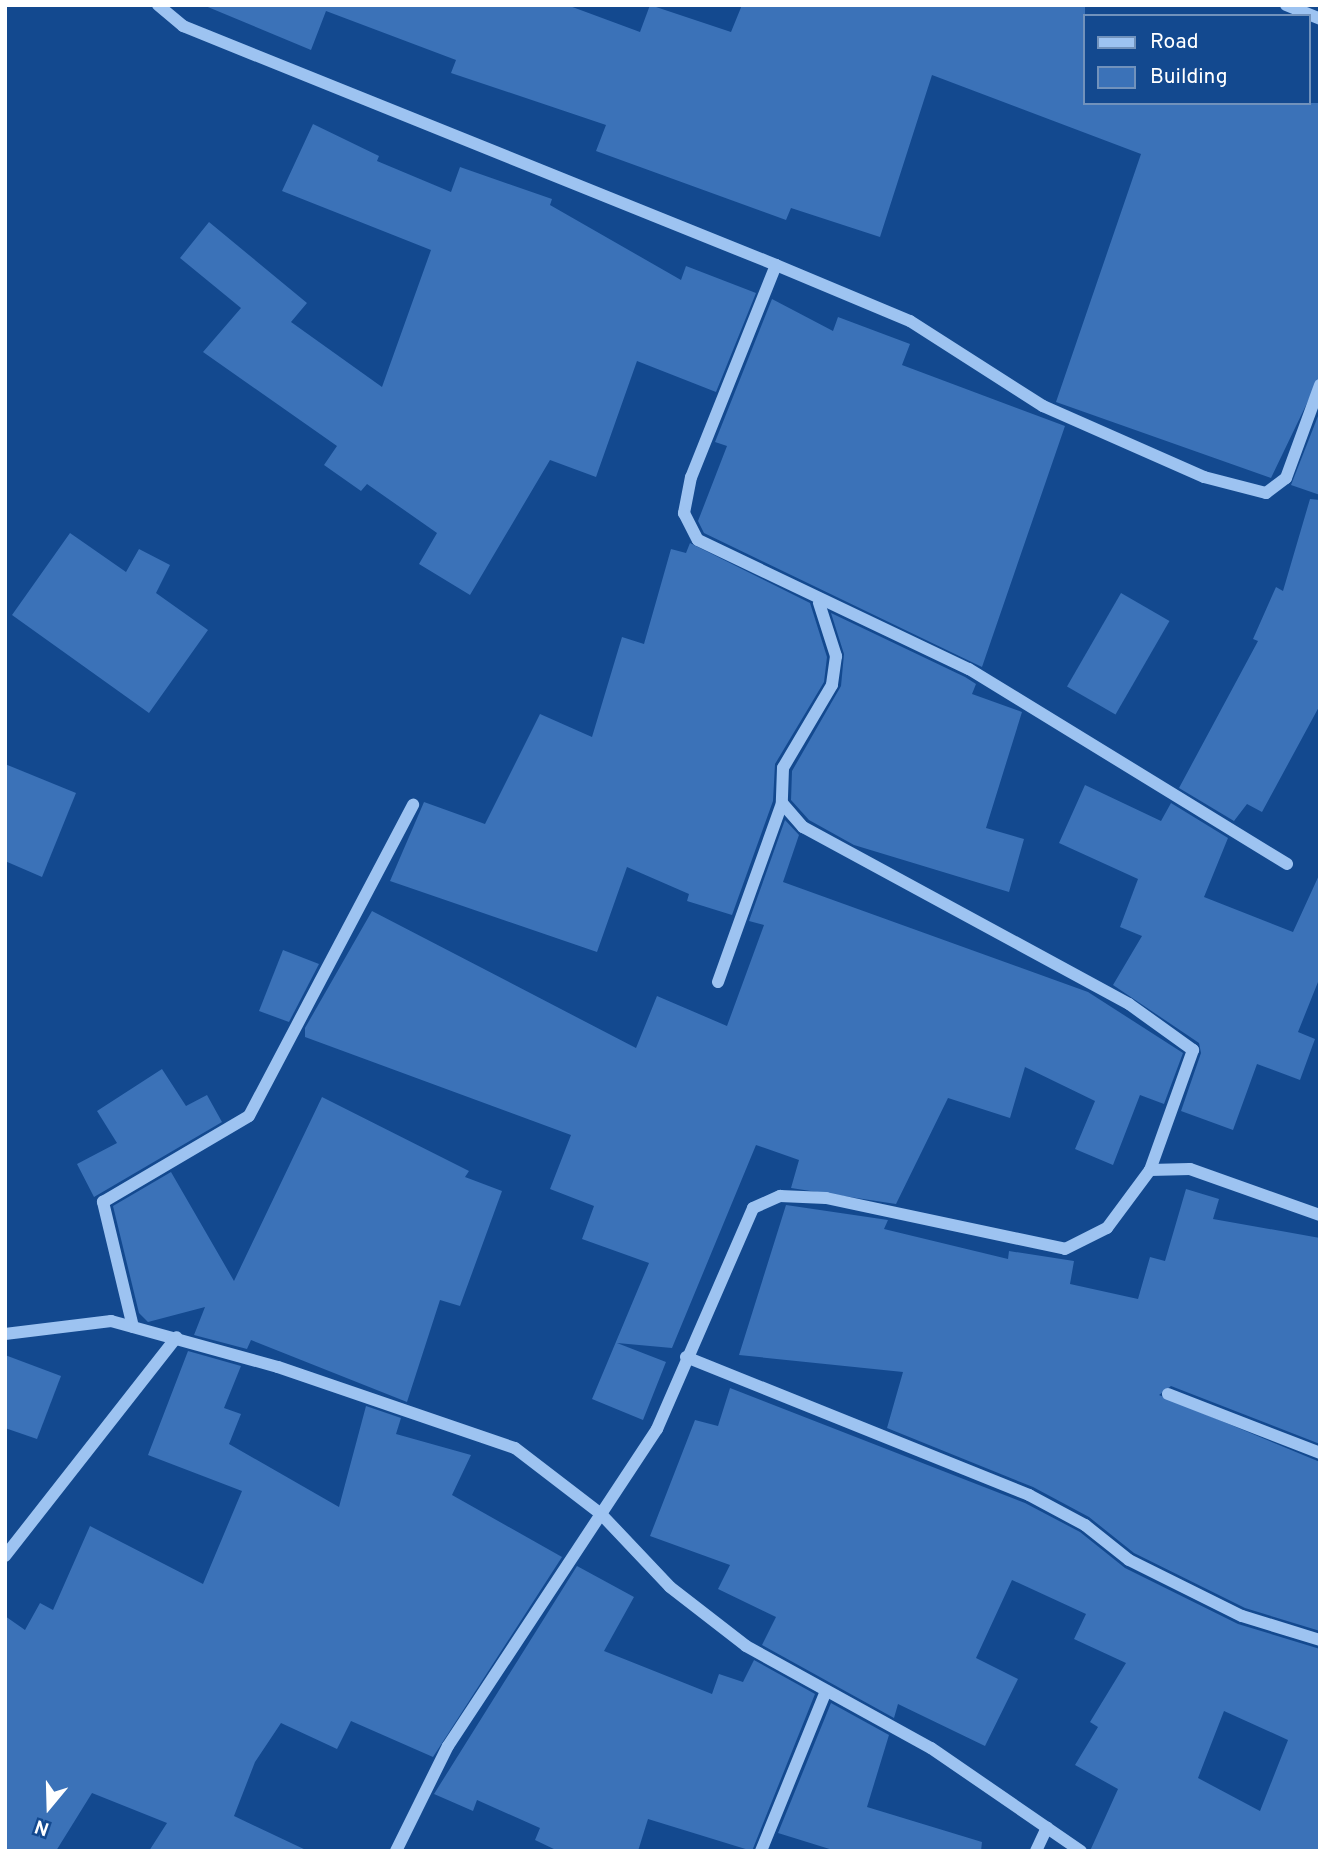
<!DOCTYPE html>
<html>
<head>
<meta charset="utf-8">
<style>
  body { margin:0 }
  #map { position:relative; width:1325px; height:1856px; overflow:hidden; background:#13498f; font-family:Overpass,sans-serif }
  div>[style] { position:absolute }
  .building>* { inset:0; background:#3b72b8; transform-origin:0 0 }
  .minor>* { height:12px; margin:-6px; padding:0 6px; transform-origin:6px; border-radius:6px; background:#9dc3f1 }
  span { translate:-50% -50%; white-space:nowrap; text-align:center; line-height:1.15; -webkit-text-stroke:7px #13498f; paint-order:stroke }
  .frame { position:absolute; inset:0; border:7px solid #fff; pointer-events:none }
  .legend { position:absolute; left:1083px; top:14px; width:228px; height:91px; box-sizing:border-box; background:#13498f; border:2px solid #7192bc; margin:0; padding:9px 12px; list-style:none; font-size:21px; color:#fff }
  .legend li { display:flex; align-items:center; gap:14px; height:35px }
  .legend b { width:35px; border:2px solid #7192bc }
  .north { position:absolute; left:14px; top:1772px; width:70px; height:70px; -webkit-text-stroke:5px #13498f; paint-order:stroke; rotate:199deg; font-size:19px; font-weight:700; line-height:28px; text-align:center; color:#fff }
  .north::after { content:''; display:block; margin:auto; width:24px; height:32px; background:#fff; clip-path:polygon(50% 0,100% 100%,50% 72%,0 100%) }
</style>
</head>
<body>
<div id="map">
  <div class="building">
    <i style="clip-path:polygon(203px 5px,567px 5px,640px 32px,650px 5px,731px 32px,742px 5px,1085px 5px,1085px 103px,1320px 103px,1320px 376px,1271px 478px,1056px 402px,1141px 154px,932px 75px,880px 237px,791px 208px,786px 220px,596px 151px,606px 125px,451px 73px,456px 60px,326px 11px,311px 50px)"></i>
    <i style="clip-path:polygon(313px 124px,379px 156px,377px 161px,451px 192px,460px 167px,552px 199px,550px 205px,681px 280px,686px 266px,756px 293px,716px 392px,637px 361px,596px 477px,550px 460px,470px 595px,419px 564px,437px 533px,367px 484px,361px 491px,324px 465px,337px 446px,203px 352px,241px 308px,180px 258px,209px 222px,307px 303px,291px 322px,382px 387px,431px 250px,282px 191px)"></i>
    <i style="clip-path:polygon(772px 299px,833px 331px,838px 317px,910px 344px,902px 365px,1065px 426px,982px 667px,704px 533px,698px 521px,727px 446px,715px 442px)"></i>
    <i style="clip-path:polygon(1320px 411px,1320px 495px,1291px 485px)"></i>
    <i style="clip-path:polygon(1310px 499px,1320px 500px,1320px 705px,1262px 812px,1247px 804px,1234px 821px,1179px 788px,1258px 641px,1253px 639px,1276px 587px,1283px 591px)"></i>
    <i style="clip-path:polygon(70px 533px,126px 572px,139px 549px,170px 565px,156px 593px,208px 630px,149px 713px,12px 615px)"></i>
    <i style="clip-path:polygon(690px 543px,810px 603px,827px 657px,824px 682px,775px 764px,773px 801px,732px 915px,687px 901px,689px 894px,627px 867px,597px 952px,390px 881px,424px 802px,485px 824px,540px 714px,592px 737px,622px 637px,644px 644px,671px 549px,686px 553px)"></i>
    <i style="left:1121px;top:593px;width:56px;height:108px;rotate:30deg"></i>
    <i style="clip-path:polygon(831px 613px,965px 677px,976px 684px,972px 694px,1022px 712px,986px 828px,1024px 839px,1009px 892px,854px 845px,809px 820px,791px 800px,792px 771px,841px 686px,844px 654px)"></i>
    <i style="clip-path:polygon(5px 764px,76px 793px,42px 877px,5px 861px)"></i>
    <i style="clip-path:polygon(1085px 785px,1161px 821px,1171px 803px,1228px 838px,1204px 897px,1293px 932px,1320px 873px,1320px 977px,1298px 1032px,1315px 1039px,1300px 1080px,1257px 1064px,1233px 1130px,1181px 1111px,1201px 1053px,1199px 1043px,1113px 985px,1142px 936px,1120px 927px,1138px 879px,1059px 843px)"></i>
    <i style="clip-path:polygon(785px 820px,799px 835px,783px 882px,1088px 992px,1183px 1053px,1164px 1104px,1140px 1095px,1113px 1165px,1075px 1149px,1095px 1101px,1025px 1067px,1010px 1118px,948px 1098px,896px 1204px,791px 1188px,799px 1160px,756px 1145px,672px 1348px,617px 1343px,666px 1362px,643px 1420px,592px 1399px,649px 1263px,582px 1239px,594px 1206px,550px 1189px,571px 1135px,305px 1037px,305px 1028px,372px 911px,636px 1048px,657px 996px,727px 1026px,764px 925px,749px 921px)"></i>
    <i style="clip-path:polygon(283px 950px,319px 964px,289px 1022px,259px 1011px)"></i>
    <i style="clip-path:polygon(162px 1069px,186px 1106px,207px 1095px,222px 1122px,94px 1197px,77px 1164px,117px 1143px,97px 1111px)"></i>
    <i style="clip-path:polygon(322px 1097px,469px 1171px,465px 1177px,502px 1191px,460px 1306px,440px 1300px,407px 1402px,251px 1340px,247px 1349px,194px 1335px,205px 1307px,148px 1322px,139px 1313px,113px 1206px,171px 1172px,234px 1281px)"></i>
    <i style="clip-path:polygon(1186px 1189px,1219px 1199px,1213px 1219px,1320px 1238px,1320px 1444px,1171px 1386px,1159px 1395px,1320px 1462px,1320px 1631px,1245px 1608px,1134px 1553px,1089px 1517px,1033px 1487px,887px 1428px,903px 1372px,739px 1355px,786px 1205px,888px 1220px,884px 1229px,1008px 1259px,1009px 1251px,1074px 1261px,1070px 1284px,1138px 1299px,1150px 1257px,1165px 1261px)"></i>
    <i style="clip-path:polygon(188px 1351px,241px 1366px,224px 1408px,241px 1414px,229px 1444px,339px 1507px,366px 1406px,401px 1418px,396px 1434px,471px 1455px,452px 1495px,562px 1557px,433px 1757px,351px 1721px,337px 1749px,281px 1723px,255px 1762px,234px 1816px,308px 1851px,149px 1851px,167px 1823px,92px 1793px,56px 1851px,5px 1851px,5px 1616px,25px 1630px,40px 1603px,53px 1610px,90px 1526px,203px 1584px,242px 1491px,148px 1455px)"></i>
    <i style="clip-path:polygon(5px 1355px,61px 1376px,37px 1439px,5px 1428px)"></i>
    <i style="clip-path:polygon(evenodd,730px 1388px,1025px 1503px,1080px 1532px,1125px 1568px,1238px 1624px,1320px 1649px,1320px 1851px,1090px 1851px,1118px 1789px,1075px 1765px,1098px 1727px,1090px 1722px,1126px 1663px,1074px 1639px,1086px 1614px,1012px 1580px,976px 1658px,1018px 1679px,985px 1746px,898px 1704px,894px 1718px,762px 1645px,776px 1617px,718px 1589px,730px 1565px,650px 1536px,695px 1420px,718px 1426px,730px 1388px,1224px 1711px,1288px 1740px,1260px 1811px,1198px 1778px,1224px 1711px)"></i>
    <i style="clip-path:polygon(577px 1566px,634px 1597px,604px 1651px,712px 1694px,719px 1674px,743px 1682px,754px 1660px,815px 1694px,752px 1851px,648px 1819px,638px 1851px,558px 1851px,535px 1840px,540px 1828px,477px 1800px,473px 1811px,434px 1794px)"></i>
    <i style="clip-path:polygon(831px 1703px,889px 1735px,867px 1807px,982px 1842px,981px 1851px,836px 1851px,778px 1833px)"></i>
  </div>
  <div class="minor">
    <i style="left:158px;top:5px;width:33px;rotate:40deg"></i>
    <i style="left:183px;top:26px;width:639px;rotate:21.95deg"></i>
    <i style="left:776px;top:265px;width:228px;rotate:111.8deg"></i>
    <i style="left:691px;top:477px;width:37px;rotate:101deg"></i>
    <i style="left:684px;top:513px;width:30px;rotate:63deg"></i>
    <i style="left:698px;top:540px;width:300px;rotate:25.5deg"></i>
    <i style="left:969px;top:669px;width:373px;rotate:31.5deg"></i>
    <i style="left:1286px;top:5px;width:37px;rotate:22deg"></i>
    <i style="left:776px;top:265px;width:145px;rotate:22.7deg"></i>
    <i style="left:910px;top:321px;width:158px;rotate:32.6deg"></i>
    <i style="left:1043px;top:406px;width:176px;rotate:23.8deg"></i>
    <i style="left:1204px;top:477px;width:64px;rotate:14.5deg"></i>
    <i style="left:1266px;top:493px;width:25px;rotate:-37deg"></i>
    <i style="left:1286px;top:478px;width:99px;rotate:-69.9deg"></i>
    <i style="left:819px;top:603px;width:56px;rotate:72.2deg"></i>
    <i style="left:836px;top:656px;width:29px;rotate:98deg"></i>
    <i style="left:832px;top:685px;width:96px;rotate:120.6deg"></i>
    <i style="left:783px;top:768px;width:35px;rotate:92deg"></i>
    <i style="left:782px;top:803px;width:32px;rotate:49deg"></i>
    <i style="left:803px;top:827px;width:371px;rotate:28.5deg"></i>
    <i style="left:1129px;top:1004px;width:79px;rotate:35.7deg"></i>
    <i style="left:1193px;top:1050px;width:127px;rotate:109.7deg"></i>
    <i style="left:718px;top:982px;width:190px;rotate:-70.3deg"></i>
    <i style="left:133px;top:1327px;width:129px;rotate:-103.5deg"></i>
    <i style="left:103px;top:1202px;width:169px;rotate:-30.5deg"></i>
    <i style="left:249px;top:1116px;width:352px;rotate:-62.2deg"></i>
    <i style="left:5px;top:1334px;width:107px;rotate:-7deg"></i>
    <i style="left:111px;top:1321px;width:173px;rotate:15.4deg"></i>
    <i style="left:278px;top:1367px;width:250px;rotate:18.9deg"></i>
    <i style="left:515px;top:1448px;width:108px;rotate:37.5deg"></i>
    <i style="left:601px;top:1514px;width:100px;rotate:46.6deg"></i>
    <i style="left:670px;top:1587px;width:96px;rotate:37.8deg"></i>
    <i style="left:746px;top:1646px;width:211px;rotate:28.9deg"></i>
    <i style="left:931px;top:1748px;width:182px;rotate:34.5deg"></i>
    <i style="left:686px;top:1357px;width:370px;rotate:21.9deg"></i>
    <i style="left:1029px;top:1495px;width:64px;rotate:28.2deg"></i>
    <i style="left:1085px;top:1525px;width:56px;rotate:38.5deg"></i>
    <i style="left:1129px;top:1560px;width:126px;rotate:26.4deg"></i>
    <i style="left:1242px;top:1616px;width:82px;rotate:17.1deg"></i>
    <i style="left:1168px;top:1394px;width:163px;rotate:21.2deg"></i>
    <i style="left:5px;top:1556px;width:278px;rotate:-51.9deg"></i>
    <i style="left:396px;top:1851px;width:117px;rotate:-63.7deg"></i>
    <i style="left:448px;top:1746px;width:380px;rotate:-56.6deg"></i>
    <i style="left:657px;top:1429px;width:241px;rotate:-66.5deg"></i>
    <i style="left:753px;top:1208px;width:30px;rotate:-24deg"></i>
    <i style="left:780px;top:1196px;width:46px;rotate:2.5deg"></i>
    <i style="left:826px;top:1198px;width:244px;rotate:12deg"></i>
    <i style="left:1065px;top:1249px;width:47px;rotate:-26.6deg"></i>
    <i style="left:1107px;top:1228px;width:72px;rotate:-53.4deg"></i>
    <i style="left:1150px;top:1170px;width:40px;rotate:-1.4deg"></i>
    <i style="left:1190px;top:1169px;width:138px;rotate:19.5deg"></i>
    <i style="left:761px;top:1851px;width:173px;rotate:-67.9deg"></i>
    <i style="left:1036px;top:1851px;width:26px;rotate:-65deg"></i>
  </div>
  <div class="frame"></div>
  <ul class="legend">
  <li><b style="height:9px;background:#9dc3f1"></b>Road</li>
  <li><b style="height:19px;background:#3b72b8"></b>Building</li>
  </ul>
  <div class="north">N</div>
</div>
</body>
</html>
